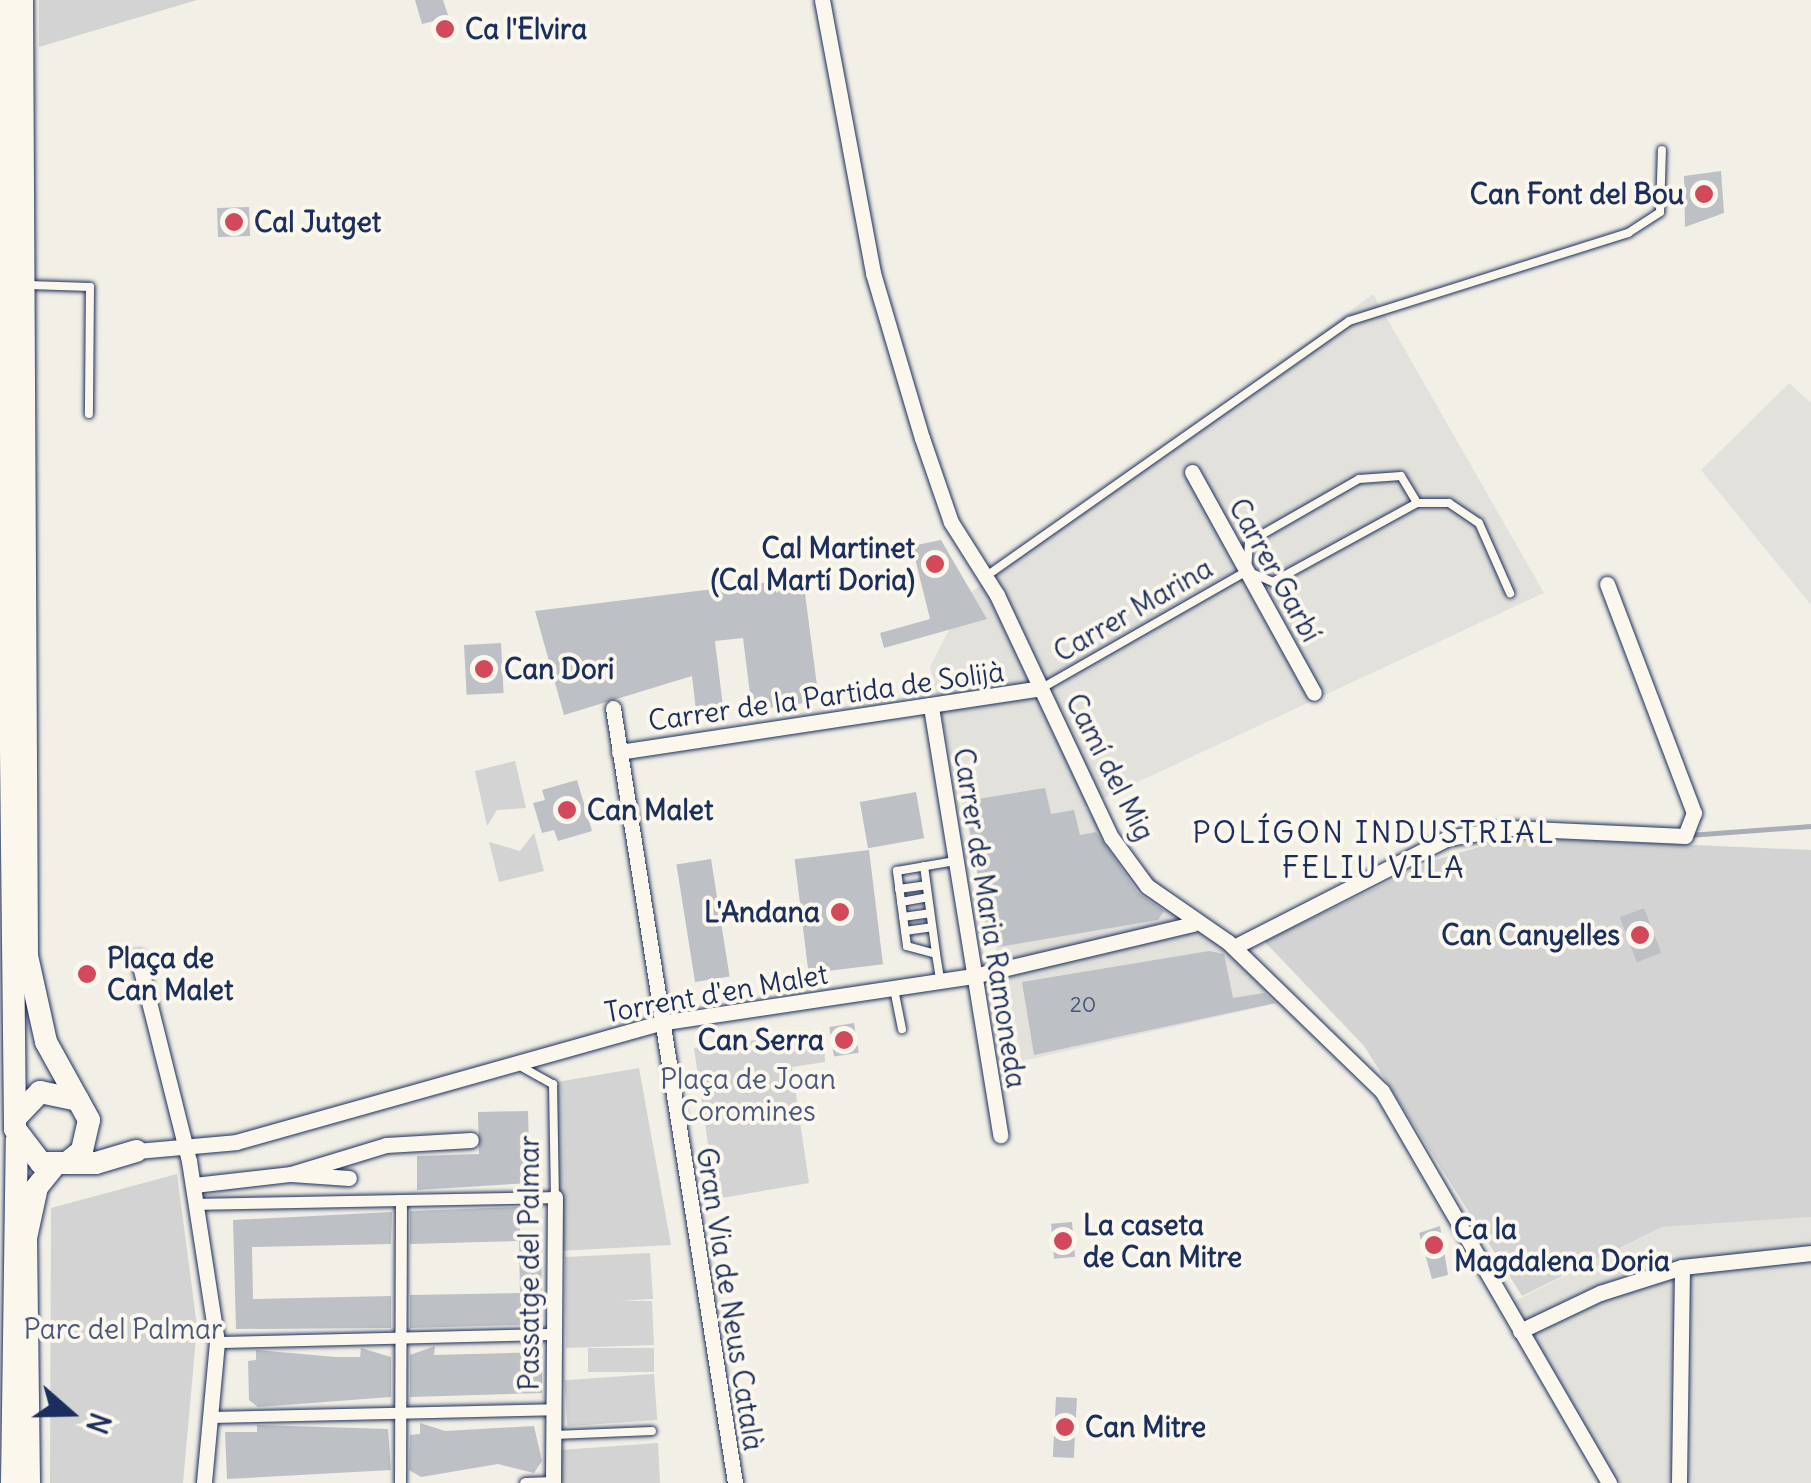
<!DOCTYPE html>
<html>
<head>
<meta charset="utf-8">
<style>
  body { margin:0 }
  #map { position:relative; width:1811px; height:1483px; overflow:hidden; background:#f2efe6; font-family:Delius,sans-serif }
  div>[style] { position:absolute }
  .built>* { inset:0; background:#e2e1dc }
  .green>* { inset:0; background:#d2d3d2; transform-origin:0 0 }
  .stream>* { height:5px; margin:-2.5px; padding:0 2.5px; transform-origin:2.5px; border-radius:2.5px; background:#a9adb7 }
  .building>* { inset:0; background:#bdc0c4; transform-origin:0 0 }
  .roads { filter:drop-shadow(0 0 2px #1b2f5e) drop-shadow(0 0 2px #1b2f5e) }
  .service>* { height:8px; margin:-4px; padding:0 4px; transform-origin:4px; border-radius:4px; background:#fbf7ec }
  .pedestrian>* { height:11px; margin:-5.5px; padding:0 5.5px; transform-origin:5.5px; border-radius:5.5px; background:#fbf7ec }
  .minor>* { height:15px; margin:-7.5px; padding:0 7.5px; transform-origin:7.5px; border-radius:7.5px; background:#fbf7ec }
  .primary>* { height:22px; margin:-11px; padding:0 11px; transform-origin:11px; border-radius:11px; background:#fbf7ec }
  .dots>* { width:28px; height:28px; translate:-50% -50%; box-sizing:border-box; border:5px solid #fbf7ec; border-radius:50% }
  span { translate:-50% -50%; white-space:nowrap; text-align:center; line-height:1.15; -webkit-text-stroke:8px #fbf7ec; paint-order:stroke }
  .number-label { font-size:22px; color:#445378 }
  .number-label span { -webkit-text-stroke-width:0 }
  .poi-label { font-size:28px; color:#1b2f5e; font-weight:700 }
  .left { translate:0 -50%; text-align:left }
  .right { translate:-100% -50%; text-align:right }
  .street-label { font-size:28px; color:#1b2f5e }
  .park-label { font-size:28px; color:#49587b }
  .neighbourhood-label { font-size:30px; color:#1b2f5e; letter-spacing:2.5px }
  .north { position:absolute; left:20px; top:1363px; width:100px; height:100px; -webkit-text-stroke:8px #fbf7ec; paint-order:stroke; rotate:110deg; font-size:28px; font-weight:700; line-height:40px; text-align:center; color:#1b2f5e }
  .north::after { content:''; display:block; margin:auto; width:35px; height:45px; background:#1b2f5e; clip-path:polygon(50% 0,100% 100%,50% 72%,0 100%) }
</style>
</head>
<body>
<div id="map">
  <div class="built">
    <i style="clip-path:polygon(1373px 294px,1544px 593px,1084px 807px,1279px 1003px,1022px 1061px,930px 667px,966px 596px)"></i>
    <i style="clip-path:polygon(1789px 383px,1811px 403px,1811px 605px,1701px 470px)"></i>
    <i style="clip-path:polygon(1811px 1217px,1811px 1483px,1600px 1483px,1501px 1308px,1662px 1227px)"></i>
  </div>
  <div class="green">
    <i style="clip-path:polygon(39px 0,197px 0,39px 47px)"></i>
    <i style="clip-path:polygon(515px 761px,526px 808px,497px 810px,487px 826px,475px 771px)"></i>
    <i style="clip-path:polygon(534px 833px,544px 871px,499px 882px,489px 842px,520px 851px)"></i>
    <i style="clip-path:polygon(1513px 837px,1811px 850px,1811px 1217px,1662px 1227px,1522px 1296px,1364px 1046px,1264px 941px,1432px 861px)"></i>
    <i style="clip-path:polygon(824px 1031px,825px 1062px,792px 1067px,809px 1183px,716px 1199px,694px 1048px)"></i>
    <i style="clip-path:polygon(639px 1068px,671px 1245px,558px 1251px,557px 1082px)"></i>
    <i style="clip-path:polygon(177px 1174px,197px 1326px,183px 1483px,50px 1483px,51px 1208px)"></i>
    <i style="clip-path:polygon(650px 1253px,653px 1299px,619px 1301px,652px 1301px,654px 1345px,566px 1348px,565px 1257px)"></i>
    <i style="left:654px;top:1348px;width:24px;height:66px;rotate:90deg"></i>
    <i style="left:654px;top:1374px;width:46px;height:90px;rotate:86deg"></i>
    <i style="clip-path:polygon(658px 1443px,660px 1483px,560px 1483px,560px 1450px)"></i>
  </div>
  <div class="stream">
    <i style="left:1689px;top:835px;width:122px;rotate:-4.2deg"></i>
  </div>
  <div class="building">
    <i style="clip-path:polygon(415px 0,443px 0,454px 33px,439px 35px,434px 21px,422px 24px)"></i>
    <i style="clip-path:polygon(1721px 171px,1724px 213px,1685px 227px,1684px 176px)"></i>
    <i style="left:249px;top:207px;width:29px;height:32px;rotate:88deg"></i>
    <i style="clip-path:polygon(941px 540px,987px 619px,884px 648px,880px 633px,930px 619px,912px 546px)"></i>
    <i style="clip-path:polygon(803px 578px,819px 701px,752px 710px,743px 638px,715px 641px,723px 707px,696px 710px,692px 676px,564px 715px,535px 611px)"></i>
    <i style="left:501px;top:643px;width:50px;height:37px;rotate:87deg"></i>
    <i style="clip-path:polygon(577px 780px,592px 831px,558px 841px,554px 830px,542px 833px,533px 803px,545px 800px,542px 790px)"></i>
    <i style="clip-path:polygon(1045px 788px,1051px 814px,1074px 810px,1080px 835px,1096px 832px,1138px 893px,1164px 911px,1158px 920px,998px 947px,988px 940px,965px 801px)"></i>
    <i style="left:916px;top:792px;width:47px;height:57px;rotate:80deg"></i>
    <i style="left:869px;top:850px;width:115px;height:75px;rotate:83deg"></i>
    <i style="left:711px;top:859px;width:119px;height:35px;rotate:81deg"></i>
    <i style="left:1644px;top:908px;width:48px;height:26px;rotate:69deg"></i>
    <i style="clip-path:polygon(1209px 951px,1224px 954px,1233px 998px,1264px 993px,1275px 1003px,1034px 1055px,1022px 982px)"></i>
    <i style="left:854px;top:1023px;width:30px;height:25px;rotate:81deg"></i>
    <i style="clip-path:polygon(528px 1111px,530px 1183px,417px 1190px,417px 1156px,479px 1154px,478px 1112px)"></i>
    <i style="clip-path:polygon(520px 1207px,520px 1232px,541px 1238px,542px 1296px,521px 1302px,522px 1325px,410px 1328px,410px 1295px,520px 1293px,519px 1241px,410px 1244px,410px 1211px)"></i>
    <i style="clip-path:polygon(392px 1212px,391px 1244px,252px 1247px,253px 1299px,391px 1296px,391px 1328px,236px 1329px,233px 1220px)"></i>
    <i style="left:1072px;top:1222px;width:35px;height:21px;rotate:85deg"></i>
    <i style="clip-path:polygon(1440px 1226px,1448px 1275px,1432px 1279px,1419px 1233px)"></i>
    <i style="clip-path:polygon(435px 1346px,434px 1355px,542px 1352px,542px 1393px,410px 1397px,410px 1355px)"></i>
    <i style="clip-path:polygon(361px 1348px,391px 1357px,391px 1397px,258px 1407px,249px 1400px,248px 1361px,256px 1360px,256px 1350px,336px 1357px,360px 1357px)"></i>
    <i style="left:1056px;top:1397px;width:21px;height:60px;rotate:3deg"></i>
    <i style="clip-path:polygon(420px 1423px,445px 1431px,534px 1426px,542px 1461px,534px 1473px,498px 1464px,421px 1477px,409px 1470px,410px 1435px,420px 1434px)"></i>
    <i style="clip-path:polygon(257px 1425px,388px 1429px,391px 1470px,227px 1479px,225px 1432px,257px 1432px)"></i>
  </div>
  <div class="roads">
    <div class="service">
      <i style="left:28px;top:285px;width:62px;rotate:1.8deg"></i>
      <i style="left:90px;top:287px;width:127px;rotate:90.5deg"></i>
      <i style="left:1401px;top:476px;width:31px;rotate:59deg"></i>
      <i style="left:1417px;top:503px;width:164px;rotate:151.3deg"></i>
      <i style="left:1273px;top:582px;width:28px;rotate:-157deg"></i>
      <i style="left:1247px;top:571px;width:29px;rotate:-86deg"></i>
      <i style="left:1249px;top:542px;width:127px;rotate:-29.8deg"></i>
      <i style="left:1359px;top:479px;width:42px;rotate:-4.1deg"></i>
      <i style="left:1417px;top:503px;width:32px"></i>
      <i style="left:1449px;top:503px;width:36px;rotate:34deg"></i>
      <i style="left:1479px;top:523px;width:77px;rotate:66.1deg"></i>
      <i style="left:985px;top:577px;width:445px;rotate:-35.1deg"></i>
      <i style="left:1349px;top:321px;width:293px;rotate:-17.5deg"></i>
      <i style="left:1628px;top:233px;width:38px;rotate:-33deg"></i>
      <i style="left:1660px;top:212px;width:62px;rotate:-88.2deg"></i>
      <i style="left:1042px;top:688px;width:236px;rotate:-29.7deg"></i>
      <i style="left:924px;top:866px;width:89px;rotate:82.2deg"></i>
      <i style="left:899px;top:889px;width:27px;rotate:-8deg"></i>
      <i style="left:901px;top:902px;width:27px;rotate:-10deg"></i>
      <i style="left:903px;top:917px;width:27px;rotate:-8deg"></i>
      <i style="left:905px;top:931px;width:27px;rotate:-8deg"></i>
      <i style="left:940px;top:979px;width:25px;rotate:-99deg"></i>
      <i style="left:936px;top:954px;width:30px;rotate:-165deg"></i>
      <i style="left:907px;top:946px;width:76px;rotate:-97.6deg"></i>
      <i style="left:897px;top:871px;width:59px;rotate:-9.8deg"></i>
      <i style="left:894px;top:989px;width:41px;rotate:78.7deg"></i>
      <i style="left:520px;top:1066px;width:38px;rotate:29deg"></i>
      <i style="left:553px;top:1084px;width:113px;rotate:89deg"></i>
      <i style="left:554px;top:1435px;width:98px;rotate:-2.3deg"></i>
    </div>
    <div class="pedestrian">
      <i style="left:196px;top:1204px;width:359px;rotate:-1.1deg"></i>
      <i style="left:217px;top:1342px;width:335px;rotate:-1.4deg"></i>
      <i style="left:211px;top:1417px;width:342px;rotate:-1.3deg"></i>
      <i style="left:400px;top:1483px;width:283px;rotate:-89.8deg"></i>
      <i style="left:525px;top:1483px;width:28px;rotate:-2deg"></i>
    </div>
    <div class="minor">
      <i style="left:822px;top:0;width:278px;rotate:79.4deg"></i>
      <i style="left:873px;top:273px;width:172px;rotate:73.5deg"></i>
      <i style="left:922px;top:438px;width:89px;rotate:71deg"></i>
      <i style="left:951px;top:522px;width:86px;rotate:57.8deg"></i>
      <i style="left:997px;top:595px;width:268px;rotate:64.8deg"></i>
      <i style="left:1111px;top:837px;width:61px;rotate:53.7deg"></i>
      <i style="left:1147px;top:886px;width:98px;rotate:34.7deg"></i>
      <i style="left:1228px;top:942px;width:214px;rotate:44.1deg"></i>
      <i style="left:1382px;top:1091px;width:453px;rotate:59.9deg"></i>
      <i style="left:1192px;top:472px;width:252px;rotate:61.1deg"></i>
      <i style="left:931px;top:707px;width:434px;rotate:80.8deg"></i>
      <i style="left:613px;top:708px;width:785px;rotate:81.05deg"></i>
      <i style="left:619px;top:752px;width:427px;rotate:-8.6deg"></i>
      <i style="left:1234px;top:947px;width:240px;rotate:-27deg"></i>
      <i style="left:1448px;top:838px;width:62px;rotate:-9.3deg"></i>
      <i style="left:1509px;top:828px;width:176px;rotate:2.6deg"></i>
      <i style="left:1685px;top:836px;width:25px;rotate:-69deg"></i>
      <i style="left:1694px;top:813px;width:245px;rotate:-110.8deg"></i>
      <i style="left:138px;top:958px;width:209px;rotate:75.9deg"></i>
      <i style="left:189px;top:1161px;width:183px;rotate:81.2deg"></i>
      <i style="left:217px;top:1342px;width:142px;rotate:95.3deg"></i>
      <i style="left:136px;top:1151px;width:100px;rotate:-5.1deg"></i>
      <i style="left:236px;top:1142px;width:439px;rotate:-15.7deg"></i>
      <i style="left:659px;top:1023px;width:317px;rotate:-8.5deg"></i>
      <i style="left:973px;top:976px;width:226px;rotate:-13.3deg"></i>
      <i style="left:291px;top:1174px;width:99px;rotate:-17deg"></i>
      <i style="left:386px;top:1145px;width:85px;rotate:-3.4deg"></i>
      <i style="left:194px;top:1185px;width:98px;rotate:-6.5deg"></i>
      <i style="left:291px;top:1174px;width:58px;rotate:3.9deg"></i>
      <i style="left:1520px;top:1331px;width:89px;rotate:-25.4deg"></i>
      <i style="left:1600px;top:1293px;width:86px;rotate:-17.6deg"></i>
      <i style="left:1682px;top:1267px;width:130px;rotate:-6.2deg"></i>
      <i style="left:553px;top:1483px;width:286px;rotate:-89.6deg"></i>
      <i style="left:1679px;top:1483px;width:216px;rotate:-89.2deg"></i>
    </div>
    <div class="primary">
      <i style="left:3px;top:0;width:1129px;rotate:89.39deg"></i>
      <i style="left:15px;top:1129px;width:43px;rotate:52.6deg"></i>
      <i style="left:41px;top:1163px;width:55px"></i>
      <i style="left:96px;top:1163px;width:42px;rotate:-16.7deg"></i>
      <i style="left:22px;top:0;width:956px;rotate:89.7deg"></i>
      <i style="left:27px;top:956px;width:88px;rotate:77.5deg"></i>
      <i style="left:46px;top:1042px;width:89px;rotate:61.1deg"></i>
      <i style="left:89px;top:1120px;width:32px;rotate:103deg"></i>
      <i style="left:82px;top:1151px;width:16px;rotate:142deg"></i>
      <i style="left:18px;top:1115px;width:32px;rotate:-46deg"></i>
      <i style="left:40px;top:1092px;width:39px;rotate:12deg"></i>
      <i style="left:12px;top:1483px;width:343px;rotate:-89.2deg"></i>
      <i style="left:29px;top:1483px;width:245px;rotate:-90.7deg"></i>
      <i style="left:26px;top:1238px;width:52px;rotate:-77.8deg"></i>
      <i style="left:37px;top:1187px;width:28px;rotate:-51deg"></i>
    </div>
  </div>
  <div class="dots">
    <i style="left:445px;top:29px;background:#d1495b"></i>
    <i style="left:1704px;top:194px;background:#d1495b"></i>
    <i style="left:234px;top:222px;background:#d1495b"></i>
    <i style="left:935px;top:564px;background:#d1495b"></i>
    <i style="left:484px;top:669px;background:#d1495b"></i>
    <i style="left:567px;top:810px;background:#d1495b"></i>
    <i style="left:840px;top:912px;background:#d1495b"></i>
    <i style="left:1640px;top:935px;background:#d1495b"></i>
    <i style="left:87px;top:974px;background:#d1495b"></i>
    <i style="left:844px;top:1040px;background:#d1495b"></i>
    <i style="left:1063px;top:1241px;background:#d1495b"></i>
    <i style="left:1434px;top:1245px;background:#d1495b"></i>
    <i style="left:1065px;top:1427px;background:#d1495b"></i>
  </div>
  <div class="number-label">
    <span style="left:1083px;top:1005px">20</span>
  </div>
  <div class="poi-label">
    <span class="left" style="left:465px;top:29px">Ca l'Elvira</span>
    <span class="right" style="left:1684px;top:194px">Can Font del Bou</span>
    <span class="left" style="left:254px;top:222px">Cal Jutget</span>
    <span class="right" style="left:915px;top:564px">Cal Martinet<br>(Cal Martí Doria)</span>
    <span class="left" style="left:504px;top:669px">Can Dori</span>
    <span class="left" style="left:587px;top:810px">Can Malet</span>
    <span class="right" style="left:820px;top:912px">L'Andana</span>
    <span class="right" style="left:1620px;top:935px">Can Canyelles</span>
    <span class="left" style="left:107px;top:974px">Plaça de<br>Can Malet</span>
    <span class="right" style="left:824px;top:1040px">Can Serra</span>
    <span class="left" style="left:1083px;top:1241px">La caseta<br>de Can Mitre</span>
    <span class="left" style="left:1454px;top:1245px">Ca la<br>Magdalena Doria</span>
    <span class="left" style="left:1085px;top:1427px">Can Mitre</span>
  </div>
  <div class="street-label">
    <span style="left:1275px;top:570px;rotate:61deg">Carrer Garbí</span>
    <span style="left:1133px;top:610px;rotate:-30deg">Carrer Marina</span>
    <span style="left:826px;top:696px;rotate:-8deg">Carrer de la Partida de Solijà</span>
    <span style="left:1110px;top:767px;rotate:63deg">Camí del Mig</span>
    <span style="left:990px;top:918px;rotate:81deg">Carrer de Maria Ramoneda</span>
    <span style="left:716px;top:993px;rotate:-10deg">Torrent d'en Malet</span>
    <span style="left:529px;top:1263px;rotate:-90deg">Passatge del Palmar</span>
    <span style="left:730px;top:1299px;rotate:81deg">Gran Via de Neus Català</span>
  </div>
  <div class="park-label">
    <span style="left:748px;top:1095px">Plaça de Joan<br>Coromines</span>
    <span style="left:123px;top:1329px">Parc del Palmar</span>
  </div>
  <div class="neighbourhood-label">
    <span style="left:1374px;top:849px">POLÍGON INDUSTRIAL<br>FELIU VILA</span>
  </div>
  <div class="north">N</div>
</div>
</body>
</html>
